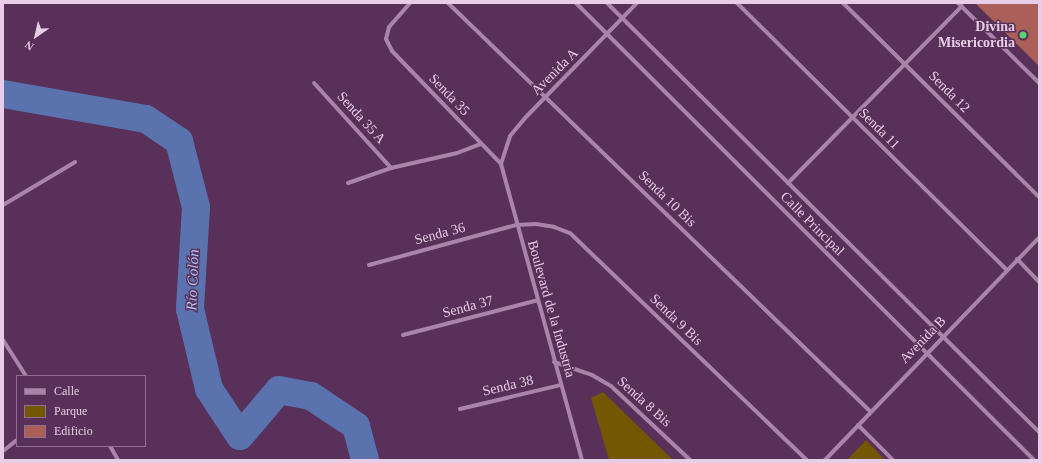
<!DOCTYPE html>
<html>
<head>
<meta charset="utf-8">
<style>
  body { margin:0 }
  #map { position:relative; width:1042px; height:463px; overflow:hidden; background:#583059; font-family:"Times New Roman",serif }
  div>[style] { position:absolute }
  .green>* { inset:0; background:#735701 }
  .river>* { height:28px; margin:-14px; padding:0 14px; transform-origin:14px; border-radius:14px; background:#5a72ae }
  .building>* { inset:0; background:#aa6059 }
  .street>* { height:4px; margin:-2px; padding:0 2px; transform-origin:2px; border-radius:2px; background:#aa84aa }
  .dots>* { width:11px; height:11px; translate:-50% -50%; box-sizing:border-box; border:2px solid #583059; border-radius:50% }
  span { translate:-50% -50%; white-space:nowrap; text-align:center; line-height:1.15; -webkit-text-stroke:3px #583059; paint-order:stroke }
  .poi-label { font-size:14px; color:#e7cee6; font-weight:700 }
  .right { translate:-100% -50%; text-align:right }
  .street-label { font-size:14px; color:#e7cee6 }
  .water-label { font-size:15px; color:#b1c7fa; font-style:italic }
  .frame { position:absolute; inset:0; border:4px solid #e7cee6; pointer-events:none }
  .legend { position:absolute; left:16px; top:375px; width:130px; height:72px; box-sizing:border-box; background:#583059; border:1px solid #916f91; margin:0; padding:5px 7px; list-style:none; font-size:12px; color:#e7cee6 }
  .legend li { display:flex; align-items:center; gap:8px; height:20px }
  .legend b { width:20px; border:1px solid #916f91 }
  .north { position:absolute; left:16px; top:16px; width:40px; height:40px; -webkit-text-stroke:3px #583059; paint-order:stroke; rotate:214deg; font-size:11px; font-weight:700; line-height:16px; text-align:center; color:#e7cee6 }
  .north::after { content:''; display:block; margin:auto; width:14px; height:18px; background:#e7cee6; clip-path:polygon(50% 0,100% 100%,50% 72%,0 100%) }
</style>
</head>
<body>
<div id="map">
  <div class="green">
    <i style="clip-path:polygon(603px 392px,673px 460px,609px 460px,591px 398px)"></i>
    <i style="clip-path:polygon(866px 440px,885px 460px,847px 460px)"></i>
  </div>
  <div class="river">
    <i style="left:3px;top:94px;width:145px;rotate:9.9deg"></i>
    <i style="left:146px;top:119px;width:40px;rotate:34deg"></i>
    <i style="left:179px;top:141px;width:68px;rotate:75.6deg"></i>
    <i style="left:196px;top:207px;width:102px;rotate:93.4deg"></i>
    <i style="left:190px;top:309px;width:82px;rotate:76.6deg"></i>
    <i style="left:209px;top:389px;width:56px;rotate:56.6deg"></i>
    <i style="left:240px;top:436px;width:60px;rotate:-49.7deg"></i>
    <i style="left:279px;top:390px;width:33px;rotate:11deg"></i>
    <i style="left:311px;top:396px;width:54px;rotate:33.7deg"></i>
    <i style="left:356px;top:426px;width:35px;rotate:75deg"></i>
  </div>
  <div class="building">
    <i style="clip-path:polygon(975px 3px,1039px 3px,1039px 66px)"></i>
  </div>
  <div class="street">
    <i style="left:410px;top:3px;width:32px;rotate:131deg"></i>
    <i style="left:389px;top:27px;width:12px;rotate:104deg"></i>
    <i style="left:386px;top:39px;width:13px;rotate:63deg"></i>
    <i style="left:392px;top:51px;width:157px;rotate:46deg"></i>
    <i style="left:448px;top:3px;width:588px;rotate:44.04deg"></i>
    <i style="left:576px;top:3px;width:647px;rotate:44.94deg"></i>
    <i style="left:607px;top:3px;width:609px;rotate:44.8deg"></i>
    <i style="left:737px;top:3px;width:380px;rotate:44.7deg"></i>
    <i style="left:843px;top:3px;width:276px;rotate:44.7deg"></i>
    <i style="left:958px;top:3px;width:114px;rotate:44.6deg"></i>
    <i style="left:314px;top:83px;width:115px;rotate:47.8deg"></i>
    <i style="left:348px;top:183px;width:46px;rotate:-19.2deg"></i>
    <i style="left:391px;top:168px;width:68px;rotate:-12.8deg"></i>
    <i style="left:457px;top:153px;width:25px;rotate:-21deg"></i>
    <i style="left:788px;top:183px;width:248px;rotate:-45.5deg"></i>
    <i style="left:3px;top:205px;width:84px;rotate:-30.8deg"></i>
    <i style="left:1017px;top:259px;width:32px;rotate:46deg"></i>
    <i style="left:369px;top:265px;width:152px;rotate:-15.2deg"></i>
    <i style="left:516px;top:225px;width:20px;rotate:-3deg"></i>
    <i style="left:536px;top:224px;width:18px;rotate:9deg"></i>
    <i style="left:554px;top:227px;width:17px;rotate:21deg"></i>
    <i style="left:570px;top:233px;width:328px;rotate:43.8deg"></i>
    <i style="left:403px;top:335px;width:139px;rotate:-14.5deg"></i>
    <i style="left:3px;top:340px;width:43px;rotate:57.4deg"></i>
    <i style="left:554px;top:362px;width:40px;rotate:18.9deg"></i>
    <i style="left:592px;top:375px;width:22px;rotate:30deg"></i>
    <i style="left:611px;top:386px;width:108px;rotate:43.1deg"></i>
    <i style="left:460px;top:409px;width:104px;rotate:-13.4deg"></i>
    <i style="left:858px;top:425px;width:49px;rotate:45deg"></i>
    <i style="left:110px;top:446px;width:16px;rotate:60deg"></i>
    <i style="left:3px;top:451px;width:18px;rotate:-38deg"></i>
    <i style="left:582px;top:460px;width:307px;rotate:-105.3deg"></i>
    <i style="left:501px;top:164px;width:29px;rotate:-72deg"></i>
    <i style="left:510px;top:136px;width:23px;rotate:-50deg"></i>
    <i style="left:525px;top:118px;width:161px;rotate:-45.8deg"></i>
    <i style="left:825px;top:460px;width:308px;rotate:-46.1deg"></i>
  </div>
  <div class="dots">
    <i style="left:1023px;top:35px;background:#5bd56e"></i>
  </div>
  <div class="poi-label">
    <span class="right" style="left:1015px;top:35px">Divina<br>Misericordia</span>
  </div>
  <div class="street-label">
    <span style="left:555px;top:72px;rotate:-45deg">Avenida A</span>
    <span style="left:949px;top:92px;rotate:45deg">Senda 12</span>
    <span style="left:449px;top:95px;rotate:46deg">Senda 35</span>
    <span style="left:361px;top:118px;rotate:48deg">Senda 35 A</span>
    <span style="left:879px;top:129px;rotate:45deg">Senda 11</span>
    <span style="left:667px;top:199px;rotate:44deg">Senda 10 Bis</span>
    <span style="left:812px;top:224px;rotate:45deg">Calle Principal</span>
    <span style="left:440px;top:234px;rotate:-15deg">Senda 36</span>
    <span style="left:468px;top:307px;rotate:-15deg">Senda 37</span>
    <span style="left:551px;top:309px;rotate:74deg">Boulevard de la Industria</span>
    <span style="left:676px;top:320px;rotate:44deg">Senda 9 Bis</span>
    <span style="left:923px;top:340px;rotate:-46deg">Avenida B</span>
    <span style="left:508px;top:386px;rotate:-13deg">Senda 38</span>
    <span style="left:644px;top:402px;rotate:42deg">Senda 8 Bis</span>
  </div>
  <div class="water-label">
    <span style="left:193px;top:280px;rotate:-88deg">Río Colón</span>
  </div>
  <div class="frame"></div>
  <ul class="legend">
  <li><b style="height:5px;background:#aa84aa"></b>Calle</li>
  <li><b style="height:11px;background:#735701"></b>Parque</li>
  <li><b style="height:11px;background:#aa6059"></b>Edificio</li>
  </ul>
  <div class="north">N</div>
</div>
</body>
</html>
